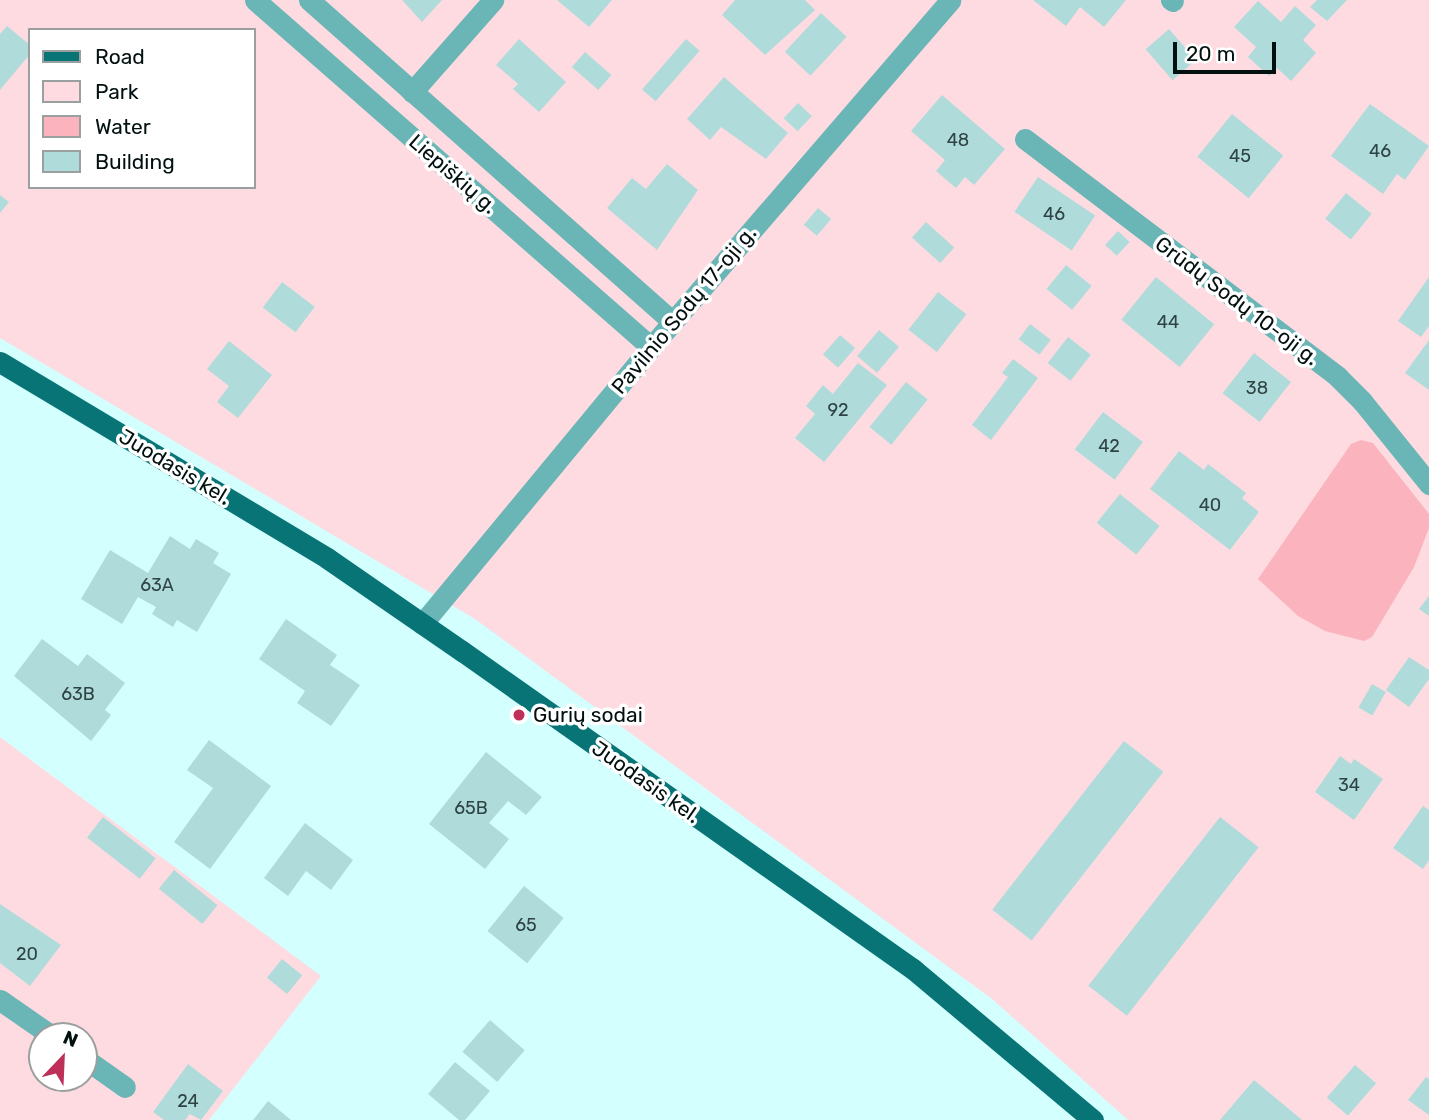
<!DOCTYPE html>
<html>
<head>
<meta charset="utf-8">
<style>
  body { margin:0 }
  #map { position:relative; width:1429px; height:1120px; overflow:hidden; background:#d3ffff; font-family:Rubik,sans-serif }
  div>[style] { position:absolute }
  .green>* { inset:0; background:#fedbe0 }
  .water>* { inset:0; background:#fbb3be }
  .building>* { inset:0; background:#b0dbdb; transform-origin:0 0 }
  .minor>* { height:21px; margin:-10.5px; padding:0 10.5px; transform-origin:10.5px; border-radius:10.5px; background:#6ab5b6 }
  .major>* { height:21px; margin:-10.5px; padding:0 10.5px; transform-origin:10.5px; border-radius:10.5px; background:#097476 }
  .dots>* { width:19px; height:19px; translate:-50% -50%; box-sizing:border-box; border:4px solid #fff; border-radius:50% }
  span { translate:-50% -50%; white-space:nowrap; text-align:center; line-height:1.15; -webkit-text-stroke:7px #fff; paint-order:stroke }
  .number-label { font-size:18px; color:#2e4343 }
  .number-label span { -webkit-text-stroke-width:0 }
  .street-label { font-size:21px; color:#021010 }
  .poi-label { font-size:21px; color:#021010 }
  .left { translate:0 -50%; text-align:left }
  .legend { position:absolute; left:28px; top:28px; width:228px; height:161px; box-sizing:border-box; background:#fff; border:2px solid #9a9f9f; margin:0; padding:9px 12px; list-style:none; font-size:21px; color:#021010 }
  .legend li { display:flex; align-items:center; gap:14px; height:35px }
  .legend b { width:35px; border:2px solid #9a9f9f }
  .north { position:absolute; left:28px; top:1022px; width:70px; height:70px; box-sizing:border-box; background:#fff; border:2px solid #9a9f9f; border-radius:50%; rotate:23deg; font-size:19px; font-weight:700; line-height:28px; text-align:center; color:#021010 }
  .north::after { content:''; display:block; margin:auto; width:24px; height:32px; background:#bf3059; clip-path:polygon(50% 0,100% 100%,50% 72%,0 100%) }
  .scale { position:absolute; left:1173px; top:42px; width:103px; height:32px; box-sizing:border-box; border:4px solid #021010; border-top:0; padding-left:9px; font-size:21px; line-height:24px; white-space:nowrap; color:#021010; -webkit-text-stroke:5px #fff; paint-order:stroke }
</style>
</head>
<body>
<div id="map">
  <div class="green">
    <i style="clip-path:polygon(evenodd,0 0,1429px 0,1429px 1120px,1128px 1120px,992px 999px,475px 619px,0 338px,0 0,30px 30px,254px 30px,254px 187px,30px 187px,30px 30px)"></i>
    <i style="clip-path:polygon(evenodd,0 737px,321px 976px,209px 1120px,0 1120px,0 737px,42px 1036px,84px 1036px,84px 1078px,42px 1078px,42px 1036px)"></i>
  </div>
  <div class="water">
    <i style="clip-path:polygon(1361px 440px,1373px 443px,1429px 514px,1429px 528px,1414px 567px,1372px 637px,1364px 641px,1325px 631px,1298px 616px,1258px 579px,1351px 444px)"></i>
  </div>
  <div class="building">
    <i style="clip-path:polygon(402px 0,442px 0,422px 22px)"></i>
    <i style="clip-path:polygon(557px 0,612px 0,589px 27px)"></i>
    <i style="clip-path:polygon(735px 0,805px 0,815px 10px,765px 55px,722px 15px)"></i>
    <i style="clip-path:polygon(1033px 0,1126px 0,1104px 27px,1080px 7px,1066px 26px)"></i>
    <i style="clip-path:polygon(1317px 0,1347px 0,1327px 21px,1310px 7px)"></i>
    <i style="clip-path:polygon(1258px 1px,1281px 22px,1295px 6px,1316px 25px,1303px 40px,1316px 53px,1291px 81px,1277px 68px,1269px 76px,1248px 57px,1256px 47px,1234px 27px)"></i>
    <i style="left:821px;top:13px;width:35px;height:53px;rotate:43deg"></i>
    <i style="clip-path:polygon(7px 26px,30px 45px,30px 54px,0 90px,0 34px)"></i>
    <i style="left:1169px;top:29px;width:41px;height:31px;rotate:49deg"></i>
    <i style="clip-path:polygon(519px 39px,566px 82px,539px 112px,513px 89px,518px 84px,496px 65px)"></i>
    <i style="left:686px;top:39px;width:18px;height:67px;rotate:41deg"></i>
    <i style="left:585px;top:52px;width:35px;height:20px;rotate:41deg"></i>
    <i style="clip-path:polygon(724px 77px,788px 133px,766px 159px,721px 127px,710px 140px,687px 119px)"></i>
    <i style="clip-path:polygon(942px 95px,1005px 149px,974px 185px,965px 177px,956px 188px,936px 171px,945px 160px,911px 131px)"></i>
    <i style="left:798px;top:103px;width:19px;height:21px;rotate:43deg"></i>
    <i style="clip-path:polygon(1370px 104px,1429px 146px,1405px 180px,1397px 174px,1383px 194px,1331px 156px)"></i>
    <i style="left:1232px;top:114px;width:66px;height:55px;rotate:39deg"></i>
    <i style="clip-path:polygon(667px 164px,698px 190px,657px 250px,607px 208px,632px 178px,646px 189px)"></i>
    <i style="left:1038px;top:177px;width:69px;height:42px;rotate:34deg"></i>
    <i style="left:1346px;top:193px;width:33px;height:33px;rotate:39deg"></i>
    <i style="clip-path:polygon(0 195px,9px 202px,0 213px)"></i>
    <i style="left:818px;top:208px;width:17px;height:22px;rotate:40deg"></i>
    <i style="left:926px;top:222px;width:38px;height:21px;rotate:42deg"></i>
    <i style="left:1118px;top:231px;width:16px;height:19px;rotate:43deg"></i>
    <i style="left:1066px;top:265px;width:33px;height:31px;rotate:39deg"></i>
    <i style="left:1156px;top:277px;width:75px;height:55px;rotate:39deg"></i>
    <i style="clip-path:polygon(1429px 277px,1429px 326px,1421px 337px,1398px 321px)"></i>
    <i style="left:282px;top:282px;width:41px;height:32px;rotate:37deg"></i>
    <i style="left:938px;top:292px;width:36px;height:48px;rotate:38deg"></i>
    <i style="left:1030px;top:324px;width:26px;height:19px;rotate:37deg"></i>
    <i style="left:879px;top:330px;width:26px;height:34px;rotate:40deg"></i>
    <i style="left:840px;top:335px;width:20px;height:26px;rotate:41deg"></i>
    <i style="left:1068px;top:337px;width:29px;height:33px;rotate:38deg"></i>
    <i style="clip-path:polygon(1429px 340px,1429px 390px,1405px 373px)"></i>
    <i style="clip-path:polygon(229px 341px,272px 375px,238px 418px,217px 402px,229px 386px,207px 369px)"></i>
    <i style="left:1254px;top:353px;width:47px;height:51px;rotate:38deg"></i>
    <i style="clip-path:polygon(1013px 359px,1038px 378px,991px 440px,972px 425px,1008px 377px,1002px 373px)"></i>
    <i style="clip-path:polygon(858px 363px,887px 385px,824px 462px,795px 438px,815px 414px,806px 406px,823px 385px,833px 394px)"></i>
    <i style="left:906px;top:382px;width:28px;height:58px;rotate:39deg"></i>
    <i style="left:1103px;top:412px;width:50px;height:47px;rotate:37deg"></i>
    <i style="clip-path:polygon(1179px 451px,1204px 470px,1208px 464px,1246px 493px,1242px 498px,1259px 512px,1230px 550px,1150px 489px)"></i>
    <i style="left:1120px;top:494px;width:51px;height:37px;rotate:39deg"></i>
    <i style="clip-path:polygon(170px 536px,190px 549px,196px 539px,219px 553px,213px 563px,231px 574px,197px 632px,177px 620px,173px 627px,152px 614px,156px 607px,138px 597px,122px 624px,81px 599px,110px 550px,148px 573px)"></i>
    <i style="clip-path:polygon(1429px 596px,1429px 616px,1419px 609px)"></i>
    <i style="clip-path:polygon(286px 619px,337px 655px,330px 665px,360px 685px,331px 726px,297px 703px,305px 691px,259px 659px)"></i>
    <i style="clip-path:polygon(42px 639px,78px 666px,87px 654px,125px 683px,105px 710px,111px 715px,91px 741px,14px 676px)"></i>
    <i style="clip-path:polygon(1409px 657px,1429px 670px,1429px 679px,1409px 707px,1386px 690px)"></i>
    <i style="left:1372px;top:684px;width:16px;height:27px;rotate:30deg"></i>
    <i style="clip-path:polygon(209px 740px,271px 786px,210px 869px,174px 842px,213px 788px,187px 770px)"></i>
    <i style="left:1124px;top:741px;width:50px;height:214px;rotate:38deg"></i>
    <i style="clip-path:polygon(486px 752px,542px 797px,526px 815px,508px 801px,489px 823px,509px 839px,485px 869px,429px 824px)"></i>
    <i style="clip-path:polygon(1340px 756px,1351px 764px,1354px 759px,1383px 779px,1354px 820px,1315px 792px)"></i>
    <i style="clip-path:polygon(1423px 806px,1429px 810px,1429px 860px,1423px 869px,1393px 848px)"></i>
    <i style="left:103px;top:817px;width:67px;height:26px;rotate:38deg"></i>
    <i style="left:1220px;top:817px;width:49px;height:214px;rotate:38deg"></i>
    <i style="clip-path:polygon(305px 823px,353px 860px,331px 890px,306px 871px,288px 896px,264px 878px)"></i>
    <i style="left:174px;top:870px;width:56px;height:24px;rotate:39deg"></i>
    <i style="left:524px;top:886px;width:51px;height:58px;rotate:39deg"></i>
    <i style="clip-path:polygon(0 904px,61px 945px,30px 986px,0 963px)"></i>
    <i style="left:282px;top:959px;width:26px;height:24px;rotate:39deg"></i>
    <i style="left:490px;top:1020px;width:46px;height:42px;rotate:41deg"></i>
    <i style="clip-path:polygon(455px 1062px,490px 1091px,465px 1120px,459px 1120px,428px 1094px)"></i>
    <i style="clip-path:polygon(188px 1064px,223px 1091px,201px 1120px,190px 1114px,185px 1120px,164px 1120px,153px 1112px)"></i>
    <i style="left:1355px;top:1065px;width:28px;height:43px;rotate:41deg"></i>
    <i style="clip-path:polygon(1426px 1077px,1429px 1079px,1429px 1115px,1408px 1100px)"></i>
    <i style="clip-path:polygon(1254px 1080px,1302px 1120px,1220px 1120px)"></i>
    <i style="clip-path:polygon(268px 1101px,291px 1120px,253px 1120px)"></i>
  </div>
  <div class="minor">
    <i style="left:255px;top:0;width:527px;rotate:41.23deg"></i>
    <i style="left:309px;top:0;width:486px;rotate:41.5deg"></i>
    <i style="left:1171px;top:0;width:2px;rotate:27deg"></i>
    <i style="left:412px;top:92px;width:123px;rotate:-48.6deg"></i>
    <i style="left:1025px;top:139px;width:393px;rotate:37.2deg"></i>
    <i style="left:1338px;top:377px;width:34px;rotate:45deg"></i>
    <i style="left:1362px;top:401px;width:107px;rotate:51.1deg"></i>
    <i style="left:422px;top:624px;width:359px;rotate:-50.4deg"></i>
    <i style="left:651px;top:347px;width:458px;rotate:-49.2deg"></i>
    <i style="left:0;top:1000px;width:63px;rotate:34.7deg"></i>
    <i style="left:84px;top:1058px;width:50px;rotate:35.3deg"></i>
  </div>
  <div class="major">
    <i style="left:0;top:362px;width:381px;rotate:30.9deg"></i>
    <i style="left:327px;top:558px;width:164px;rotate:34.6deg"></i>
    <i style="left:462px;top:651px;width:552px;rotate:35.19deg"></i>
    <i style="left:913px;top:969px;width:235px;rotate:40deg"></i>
  </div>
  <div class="dots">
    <i style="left:519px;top:715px;background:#bf3059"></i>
  </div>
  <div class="number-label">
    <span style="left:958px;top:140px">48</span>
    <span style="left:1380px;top:151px">46</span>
    <span style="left:1240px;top:156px">45</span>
    <span style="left:1054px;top:214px">46</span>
    <span style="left:1168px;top:322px">44</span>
    <span style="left:1257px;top:388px">38</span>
    <span style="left:838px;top:410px">92</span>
    <span style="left:1109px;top:446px">42</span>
    <span style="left:1210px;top:505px">40</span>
    <span style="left:157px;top:585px">63A</span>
    <span style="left:78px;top:694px">63B</span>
    <span style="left:1349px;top:785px">34</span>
    <span style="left:471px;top:808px">65B</span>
    <span style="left:526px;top:925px">65</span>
    <span style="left:27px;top:954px">20</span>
    <span style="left:188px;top:1101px">24</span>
  </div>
  <div class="street-label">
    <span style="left:453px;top:174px;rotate:41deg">Liepiškių g.</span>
    <span style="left:1237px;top:301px;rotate:37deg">Grūdų Sodų 10-oji g.</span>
    <span style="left:684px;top:310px;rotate:-50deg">Pavilnio Sodų 17-oji g.</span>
    <span style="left:175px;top:467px;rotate:31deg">Juodasis kel.</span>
    <span style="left:646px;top:782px;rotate:35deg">Juodasis kel.</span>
  </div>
  <div class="poi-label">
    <span class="left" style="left:533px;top:715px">Gurių sodai</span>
  </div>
  <ul class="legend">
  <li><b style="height:9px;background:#097476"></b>Road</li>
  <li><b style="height:19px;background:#fedbe0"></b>Park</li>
  <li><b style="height:19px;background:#fbb3be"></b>Water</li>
  <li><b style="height:19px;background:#b0dbdb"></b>Building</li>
  </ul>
  <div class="north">N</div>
  <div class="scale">20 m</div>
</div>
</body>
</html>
